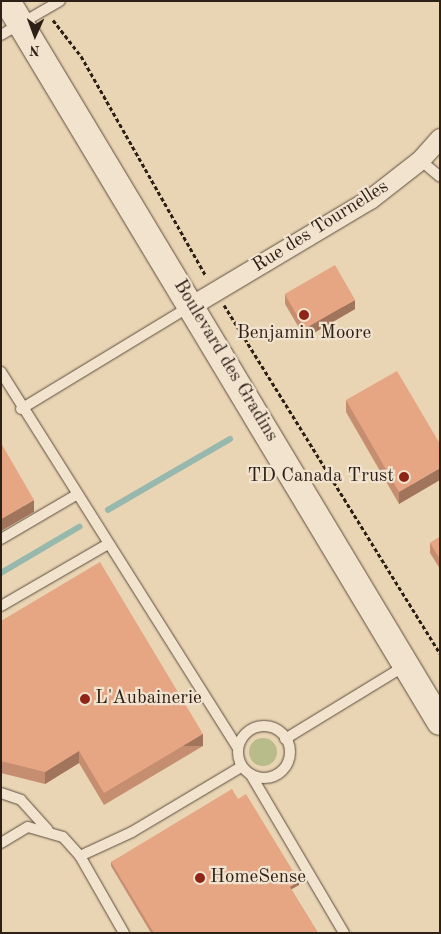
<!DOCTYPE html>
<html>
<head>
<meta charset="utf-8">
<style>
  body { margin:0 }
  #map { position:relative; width:441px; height:934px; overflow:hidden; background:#e9d4b3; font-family:"Old Standard TT",serif }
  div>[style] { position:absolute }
  .green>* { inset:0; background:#b8bc8b }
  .round { border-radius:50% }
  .stream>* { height:5.5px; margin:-2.75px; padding:0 2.75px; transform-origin:2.75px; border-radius:2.75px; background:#97b8ad }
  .path>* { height:3px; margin-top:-1.5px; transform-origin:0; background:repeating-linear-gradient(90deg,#2d2017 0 4px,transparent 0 6.5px) }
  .roads { filter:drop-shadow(0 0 1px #5c4d3e) drop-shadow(0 0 1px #5c4d3e) }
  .lane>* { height:10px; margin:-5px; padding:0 5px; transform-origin:5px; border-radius:5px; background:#f1e3ce }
  .lane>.ring { margin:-5px; padding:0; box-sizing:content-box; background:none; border:10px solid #f1e3ce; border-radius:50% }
  .street>* { height:19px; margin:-9.5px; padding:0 9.5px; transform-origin:9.5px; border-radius:9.5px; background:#f1e3ce }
  .secondary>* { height:26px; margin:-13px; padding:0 13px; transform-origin:13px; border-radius:13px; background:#f1e3ce }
  .wall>* { inset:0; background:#c68e71 }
  .shaded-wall>* { inset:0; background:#a1745c; transform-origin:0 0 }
  .building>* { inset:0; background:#e6a583; transform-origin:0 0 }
  .dots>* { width:14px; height:14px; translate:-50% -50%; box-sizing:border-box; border:2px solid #f1e3ce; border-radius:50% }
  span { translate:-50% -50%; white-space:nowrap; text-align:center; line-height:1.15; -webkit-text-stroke:4.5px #f1e3ce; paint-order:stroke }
  .street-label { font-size:19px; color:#2d2017 }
  .poi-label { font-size:19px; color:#2d2017 }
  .right { translate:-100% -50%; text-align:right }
  .left { translate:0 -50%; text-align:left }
  .frame { position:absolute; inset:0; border:2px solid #2d2017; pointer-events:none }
  .north { position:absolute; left:10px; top:10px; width:50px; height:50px; -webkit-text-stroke:4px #f1e3ce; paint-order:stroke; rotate:182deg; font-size:14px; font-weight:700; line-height:20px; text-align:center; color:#2d2017 }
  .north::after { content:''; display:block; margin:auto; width:18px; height:22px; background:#2d2017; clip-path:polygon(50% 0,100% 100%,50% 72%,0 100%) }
</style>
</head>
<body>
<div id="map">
  <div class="green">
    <i class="round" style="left:249px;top:738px;width:28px;height:28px"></i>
  </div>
  <div class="stream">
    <i style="left:108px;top:510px;width:141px;rotate:-30.2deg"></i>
    <i style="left:1px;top:573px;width:91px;rotate:-30.5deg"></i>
  </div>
  <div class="path">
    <i style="left:53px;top:20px;width:46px;rotate:52.1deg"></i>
    <i style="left:81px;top:56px;width:253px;rotate:60.4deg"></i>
    <i style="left:224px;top:305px;width:410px;rotate:58.2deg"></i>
  </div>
  <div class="roads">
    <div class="lane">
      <i style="left:1px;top:35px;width:68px;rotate:-30deg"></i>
      <i style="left:420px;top:160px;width:26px;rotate:40deg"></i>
      <i style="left:1px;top:372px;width:444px;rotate:57.8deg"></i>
      <i style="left:21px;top:409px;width:197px;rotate:-31.3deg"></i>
      <i style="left:1px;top:539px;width:87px;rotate:-30.4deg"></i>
      <i style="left:1px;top:606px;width:124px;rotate:-30.1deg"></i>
      <i class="ring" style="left:238px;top:726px;width:42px;height:42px"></i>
      <i style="left:285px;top:739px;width:142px;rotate:-31.4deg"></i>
      <i style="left:251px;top:775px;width:183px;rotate:59.5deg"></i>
      <i style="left:1px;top:793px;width:21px;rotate:19deg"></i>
      <i style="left:21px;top:800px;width:40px;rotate:48deg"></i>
      <i style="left:1px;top:843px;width:31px;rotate:-31deg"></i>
      <i style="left:28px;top:827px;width:36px;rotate:16deg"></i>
      <i style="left:63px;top:837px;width:25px;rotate:48deg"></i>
      <i style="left:80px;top:856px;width:89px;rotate:60.3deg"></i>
      <i style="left:80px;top:856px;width:57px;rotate:-24.8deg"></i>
      <i style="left:132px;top:832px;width:127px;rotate:-30.8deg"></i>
    </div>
    <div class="street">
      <i style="left:192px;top:305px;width:207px;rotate:-30.8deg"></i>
      <i style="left:370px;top:199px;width:63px;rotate:-38deg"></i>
      <i style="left:420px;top:160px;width:30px;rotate:-48deg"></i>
    </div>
    <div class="secondary">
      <i style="left:7px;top:1px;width:841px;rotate:59.01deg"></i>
    </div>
  </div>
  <div class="wall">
    <i style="clip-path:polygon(285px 294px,355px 309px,305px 338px,285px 304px)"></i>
    <i style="clip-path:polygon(346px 400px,440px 444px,399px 504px,346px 412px)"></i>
    <i style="clip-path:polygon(440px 537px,440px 569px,430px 553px,430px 543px)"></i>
    <i style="clip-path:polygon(1px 621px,203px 746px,104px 805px,79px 763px,45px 784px,1px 773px)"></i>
    <i style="clip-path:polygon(238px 799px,299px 885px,291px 889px,318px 933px,151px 933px,111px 866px,111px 862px)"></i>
  </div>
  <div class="shaded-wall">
    <i style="clip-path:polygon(355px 300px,355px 309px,305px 338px,305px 328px)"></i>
    <i style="clip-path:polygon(440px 468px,440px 480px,399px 504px,399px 492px)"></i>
    <i style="clip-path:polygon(34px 500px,34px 512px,1px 531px,1px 519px)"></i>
    <i style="left:203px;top:734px;width:12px;height:115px;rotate:90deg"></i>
    <i style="clip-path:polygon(79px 751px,79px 763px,45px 784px,45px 772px)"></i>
    <i style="clip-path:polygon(299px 881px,299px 885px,290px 890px,290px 887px)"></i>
  </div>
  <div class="building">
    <i style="left:335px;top:265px;width:40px;height:58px;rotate:60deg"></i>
    <i style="clip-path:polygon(397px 371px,440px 444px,440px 468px,399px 492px,346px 400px)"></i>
    <i style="clip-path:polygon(1px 443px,34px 500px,1px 519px)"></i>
    <i style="clip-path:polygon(440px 537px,440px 559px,430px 543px)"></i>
    <i style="clip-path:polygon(100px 562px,203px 734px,104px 793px,79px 751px,45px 772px,1px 761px,1px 621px)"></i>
    <i style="clip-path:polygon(232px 789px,238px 799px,246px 794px,299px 881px,290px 887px,318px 933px,154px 933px,111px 862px)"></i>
  </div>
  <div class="dots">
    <i style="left:304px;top:315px;background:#8f2418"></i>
    <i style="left:404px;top:477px;background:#8f2418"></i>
    <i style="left:85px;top:699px;background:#8f2418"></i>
    <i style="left:200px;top:878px;background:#8f2418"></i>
  </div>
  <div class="street-label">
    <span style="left:321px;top:227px;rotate:-32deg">Rue des Tournelles</span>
    <span style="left:225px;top:361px;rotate:59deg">Boulevard des Gradins</span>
  </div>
  <div class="poi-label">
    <span style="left:304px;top:334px">Benjamin Moore</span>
    <span class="right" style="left:394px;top:477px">TD Canada Trust</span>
    <span class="left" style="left:95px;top:699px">L'Aubainerie</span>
    <span class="left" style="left:210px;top:878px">HomeSense</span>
  </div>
  <div class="frame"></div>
  <div class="north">N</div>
</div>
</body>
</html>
